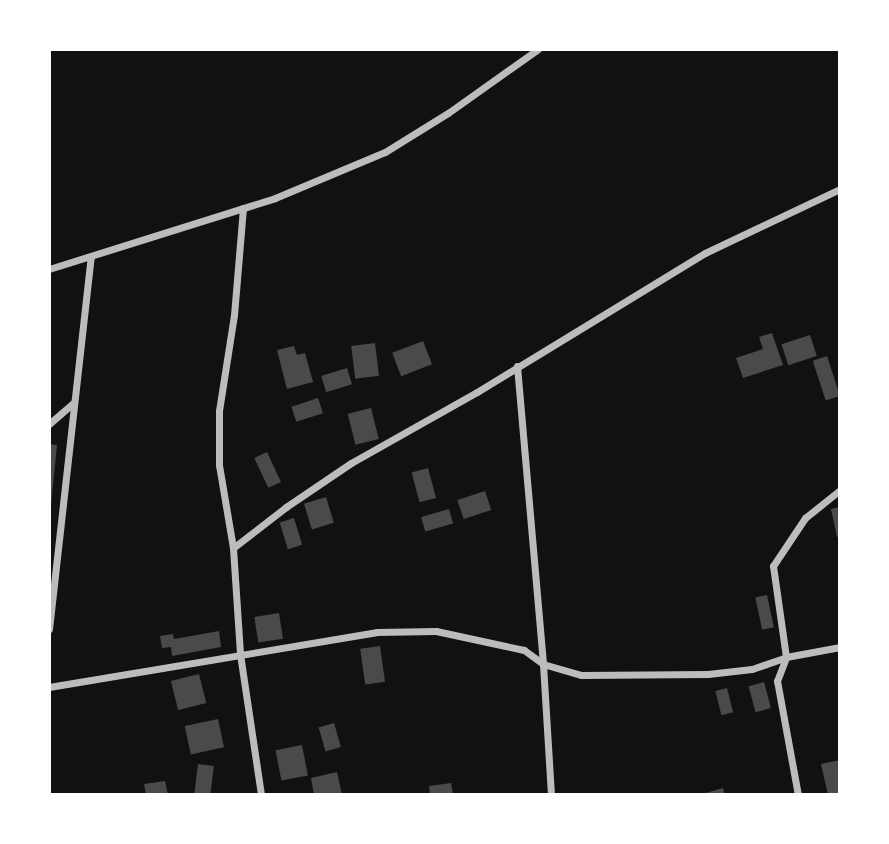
<!DOCTYPE html>
<html>
<head>
<meta charset="utf-8">
<style>
  body { margin:0 }
  #map { position:relative; width:889px; height:844px; overflow:hidden; background:#111; font-family:"Archivo Narrow",sans-serif }
  div>[style] { position:absolute }
  .building>* { inset:0; background:#4a4a4a; transform-origin:0 0 }
  .minor>* { height:7px; margin:-3.5px; padding:0 3.5px; transform-origin:3.5px; border-radius:3.5px; background:#bcbcbc }
  span { translate:-50% -50%; white-space:nowrap; text-align:center; line-height:1.15; -webkit-text-stroke:5px #fff; paint-order:stroke }
  .frame { position:absolute; inset:0; border:51px solid #fff; pointer-events:none }
</style>
</head>
<body>
<div id="map">
  <div class="building">
    <i style="clip-path:polygon(772px 333px,783px 365px,743px 378px,736px 358px,763px 349px,759px 337px)"></i>
    <i style="left:810px;top:335px;width:22px;height:30px;rotate:72deg"></i>
    <i style="left:423px;top:341px;width:25px;height:33px;rotate:69deg"></i>
    <i style="left:375px;top:343px;width:33px;height:24px;rotate:83deg"></i>
    <i style="clip-path:polygon(294px 346px,297px 355px,305px 353px,313px 382px,287px 389px,277px 350px)"></i>
    <i style="left:827px;top:356px;width:42px;height:15px;rotate:72deg"></i>
    <i style="left:347px;top:368px;width:17px;height:27px;rotate:73deg"></i>
    <i style="left:318px;top:398px;width:16px;height:28px;rotate:72deg"></i>
    <i style="left:371px;top:408px;width:32px;height:24px;rotate:76deg"></i>
    <i style="clip-path:polygon(49px 444px,57px 445px,51px 505px,49px 505px)"></i>
    <i style="left:267px;top:452px;width:33px;height:14px;rotate:65deg"></i>
    <i style="left:428px;top:468px;width:31px;height:17px;rotate:75deg"></i>
    <i style="left:485px;top:491px;width:20px;height:29px;rotate:72deg"></i>
    <i style="left:326px;top:497px;width:27px;height:23px;rotate:73deg"></i>
    <i style="clip-path:polygon(840px 507px,840px 536px,837px 537px,831px 509px)"></i>
    <i style="left:449px;top:509px;width:15px;height:29px;rotate:74deg"></i>
    <i style="left:294px;top:518px;width:28px;height:15px;rotate:73deg"></i>
    <i style="left:767px;top:595px;width:33px;height:12px;rotate:78deg"></i>
    <i style="left:279px;top:613px;width:26px;height:25px;rotate:81deg"></i>
    <i style="clip-path:polygon(219px 631px,221px 647px,172px 656px,171px 647px,162px 648px,160px 636px,173px 634px,174px 639px)"></i>
    <i style="left:380px;top:646px;width:36px;height:20px;rotate:82deg"></i>
    <i style="left:199px;top:674px;width:30px;height:29px;rotate:76deg"></i>
    <i style="left:764px;top:682px;width:27px;height:16px;rotate:75deg"></i>
    <i style="left:727px;top:688px;width:25px;height:12px;rotate:76deg"></i>
    <i style="left:218px;top:719px;width:29px;height:34px;rotate:78deg"></i>
    <i style="left:334px;top:723px;width:25px;height:16px;rotate:74deg"></i>
    <i style="left:302px;top:745px;width:31px;height:27px;rotate:79deg"></i>
    <i style="clip-path:polygon(840px 760px,840px 793px,828px 795px,821px 764px)"></i>
    <i style="left:198px;top:764px;width:16px;height:31px;rotate:7deg"></i>
    <i style="clip-path:polygon(337px 772px,342px 795px,314px 795px,311px 778px)"></i>
    <i style="clip-path:polygon(165px 781px,168px 795px,146px 795px,144px 784px)"></i>
    <i style="clip-path:polygon(451px 783px,453px 795px,430px 795px,429px 786px)"></i>
    <i style="clip-path:polygon(723px 788px,725px 795px,702px 795px,702px 794px)"></i>
  </div>
  <div class="minor">
    <i style="left:243px;top:208px;width:107px;rotate:94.8deg"></i>
    <i style="left:234px;top:315px;width:97px;rotate:98.9deg"></i>
    <i style="left:219px;top:411px;width:54px;rotate:90deg"></i>
    <i style="left:219px;top:465px;width:84px;rotate:80.4deg"></i>
    <i style="left:233px;top:548px;width:106px;rotate:86.2deg"></i>
    <i style="left:240px;top:654px;width:143px;rotate:81.5deg"></i>
    <i style="left:49px;top:269px;width:237px;rotate:-17.4deg"></i>
    <i style="left:275px;top:198px;width:119px;rotate:-22.7deg"></i>
    <i style="left:385px;top:152px;width:74px;rotate:-31.8deg"></i>
    <i style="left:448px;top:113px;width:110px;rotate:-35.4deg"></i>
    <i style="left:517px;top:366px;width:299px;rotate:85deg"></i>
    <i style="left:543px;top:664px;width:131px;rotate:86.5deg"></i>
    <i style="left:49px;top:424px;width:33px;rotate:-41deg"></i>
    <i style="left:233px;top:548px;width:67px;rotate:-37.7deg"></i>
    <i style="left:286px;top:507px;width:78px;rotate:-34.1deg"></i>
    <i style="left:351px;top:463px;width:145px;rotate:-29.4deg"></i>
    <i style="left:477px;top:392px;width:267px;rotate:-31.4deg"></i>
    <i style="left:705px;top:253px;width:149px;rotate:-25.4deg"></i>
    <i style="left:49px;top:629px;width:374px;rotate:-83.6deg"></i>
    <i style="left:49px;top:687px;width:333px;rotate:-9.5deg"></i>
    <i style="left:377px;top:632px;width:59px;rotate:-1deg"></i>
    <i style="left:436px;top:631px;width:90px;rotate:12.2deg"></i>
    <i style="left:524px;top:650px;width:24px;rotate:36deg"></i>
    <i style="left:543px;top:664px;width:40px;rotate:16deg"></i>
    <i style="left:581px;top:675px;width:127px;rotate:-0.5deg"></i>
    <i style="left:708px;top:674px;width:44px;rotate:-6.5deg"></i>
    <i style="left:752px;top:669px;width:36px;rotate:-19deg"></i>
    <i style="left:786px;top:657px;width:55px;rotate:-10.5deg"></i>
    <i style="left:798px;top:795px;width:116px;rotate:-100.4deg"></i>
    <i style="left:777px;top:681px;width:26px;rotate:-69deg"></i>
    <i style="left:786px;top:657px;width:92px;rotate:-98.1deg"></i>
    <i style="left:773px;top:566px;width:58px;rotate:-56.3deg"></i>
    <i style="left:805px;top:518px;width:45px;rotate:-38.7deg"></i>
  </div>
  <div class="frame"></div>
</div>
</body>
</html>
